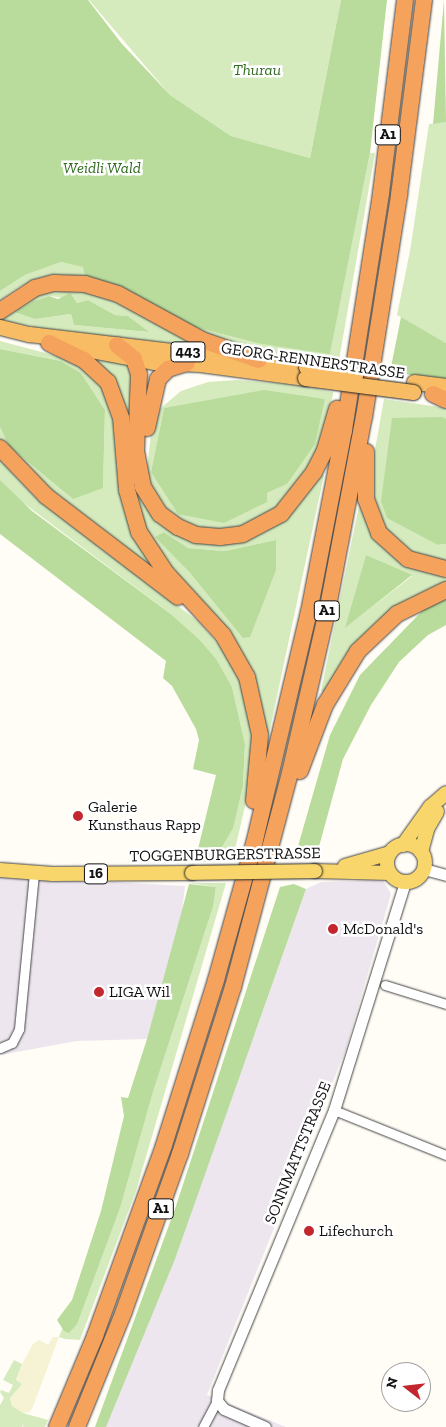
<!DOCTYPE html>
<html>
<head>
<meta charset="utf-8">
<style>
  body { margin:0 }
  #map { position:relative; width:446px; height:1427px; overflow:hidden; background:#fffdf5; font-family:"Zilla Slab",serif }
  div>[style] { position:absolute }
  .industrial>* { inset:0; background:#eee6ef }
  .farmland>* { inset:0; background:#f6f3d4 }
  .green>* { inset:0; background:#d5ebbd }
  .forest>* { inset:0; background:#b9dc9c }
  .roads { filter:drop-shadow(0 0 1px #444) drop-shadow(0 0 1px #444) }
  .minor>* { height:9px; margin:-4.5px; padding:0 4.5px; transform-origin:4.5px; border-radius:4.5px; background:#fff }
  .tertiary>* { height:11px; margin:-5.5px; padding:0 5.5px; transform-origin:5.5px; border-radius:5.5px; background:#fff }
  .primary>* { height:14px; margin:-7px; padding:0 7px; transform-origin:7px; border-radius:7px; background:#f9d66b }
  .primary>.ring { margin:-7px; padding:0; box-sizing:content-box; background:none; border:14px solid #f9d66b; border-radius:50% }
  .trunk>* { height:15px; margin:-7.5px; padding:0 7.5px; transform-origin:7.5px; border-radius:7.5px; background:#f7bc64 }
  .motorway>* { height:16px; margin:-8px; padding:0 8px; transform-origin:8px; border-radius:8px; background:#f5a25d }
  .bridges { filter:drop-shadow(0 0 1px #222) drop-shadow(0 0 1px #222) }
  .primary-bridge>* { height:14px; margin:-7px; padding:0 7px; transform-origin:7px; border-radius:7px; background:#f9d66b }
  .trunk-bridge>* { height:15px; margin:-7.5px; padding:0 7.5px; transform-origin:7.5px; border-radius:7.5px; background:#f7bc64 }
  .dots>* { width:14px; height:14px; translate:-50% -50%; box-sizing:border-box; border:2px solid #fff; border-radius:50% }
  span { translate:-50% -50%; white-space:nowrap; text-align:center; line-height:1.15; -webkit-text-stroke:5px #fff; paint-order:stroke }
  .shield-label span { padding:1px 4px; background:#fff; border:1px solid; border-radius:4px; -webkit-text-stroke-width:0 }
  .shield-label { font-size:15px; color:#111; font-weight:700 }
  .park-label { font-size:16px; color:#2f6b1f; font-style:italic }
  .street-label { font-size:16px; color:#111 }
  .poi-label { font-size:16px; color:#111 }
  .left { translate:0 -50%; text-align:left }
  .north { position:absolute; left:381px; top:1362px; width:50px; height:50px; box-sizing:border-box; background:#fff; border:1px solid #a0a0a0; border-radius:50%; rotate:286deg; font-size:14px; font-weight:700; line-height:20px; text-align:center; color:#111 }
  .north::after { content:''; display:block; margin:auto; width:18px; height:22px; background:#c4262e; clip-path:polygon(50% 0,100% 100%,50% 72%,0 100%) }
</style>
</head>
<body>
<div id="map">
  <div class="industrial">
    <i style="clip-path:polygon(0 876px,185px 886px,172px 993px,147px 1039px,77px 1041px,0 1055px)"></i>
    <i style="clip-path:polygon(383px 880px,391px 894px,346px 1049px,207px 1395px,286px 1427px,104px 1427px,258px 1025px,306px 889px,321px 882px)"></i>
  </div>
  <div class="farmland">
    <i style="clip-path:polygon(53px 1337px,59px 1337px,34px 1404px,30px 1412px,22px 1413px,12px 1406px,10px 1398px,22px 1384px,16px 1381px,22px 1364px,33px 1344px,39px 1340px,48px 1345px)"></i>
  </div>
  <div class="green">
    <i style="clip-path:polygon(89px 0,341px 0,310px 158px,231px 136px,170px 95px)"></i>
    <i style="clip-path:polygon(446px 122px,446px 343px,397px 315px,410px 251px,429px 124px)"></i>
    <i style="clip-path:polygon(370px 153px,375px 153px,338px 366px,259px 351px,222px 341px,194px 327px,261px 344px,330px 353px)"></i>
    <i style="clip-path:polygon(61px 262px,84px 267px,85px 277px,44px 277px,21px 286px,0 300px,0 291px,25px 275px)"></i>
    <i style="clip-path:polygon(evenodd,43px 289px,90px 289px,220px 351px,64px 333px,0 320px,0 315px,43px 289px,49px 296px,74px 299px,77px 303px,88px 300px,115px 315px,128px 316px,148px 332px,74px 325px,71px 314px,35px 319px,34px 301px,49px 296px)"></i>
    <i style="clip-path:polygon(0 341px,68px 359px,97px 379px,113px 409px,118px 452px,161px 578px,67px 509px,0 442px,0 427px,9px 446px,103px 488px,105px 410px,81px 373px,61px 361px,0 349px)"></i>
    <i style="clip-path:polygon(evenodd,96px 359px,132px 365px,139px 492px,154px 517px,239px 540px,318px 473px,324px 475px,266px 748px,260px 699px,143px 528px,128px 459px,96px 359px,164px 532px,188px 548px,225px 551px,276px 540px,191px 574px,156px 537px,164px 532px)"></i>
    <i style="clip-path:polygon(evenodd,237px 380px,287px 384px,333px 392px,333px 395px,313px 461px,276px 508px,243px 528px,207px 532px,166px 513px,149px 483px,147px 469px,152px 426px,161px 408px,181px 391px,208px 382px,237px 380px,297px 396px,325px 399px,287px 484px,267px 493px,151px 472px,164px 408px,297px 396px)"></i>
    <i style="clip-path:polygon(384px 399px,446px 408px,446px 419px,392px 418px,438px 545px,446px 544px,446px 563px,422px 559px,387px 534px,374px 505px,373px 461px)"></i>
    <i style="clip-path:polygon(0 459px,35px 497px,199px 622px,224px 650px,245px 689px,253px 725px,250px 785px,232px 862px,195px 862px,197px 853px,202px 855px,243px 785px,245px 744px,232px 687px,217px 660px,200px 640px,172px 615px,9px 492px,0 480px)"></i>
    <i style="clip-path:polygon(evenodd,360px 501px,371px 527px,446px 573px,446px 584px,425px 593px,325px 693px,321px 691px,360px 501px,366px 555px,412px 576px,346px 627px,366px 555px)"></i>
    <i style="clip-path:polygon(189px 883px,226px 883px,136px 1191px,80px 1340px,65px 1339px,59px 1337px,63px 1327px,64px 1331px,121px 1205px,153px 1092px,213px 907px,216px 887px)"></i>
    <i style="clip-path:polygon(14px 1360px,22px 1364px,16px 1380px,22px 1384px,10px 1398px,12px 1406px,23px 1413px,48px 1420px,45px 1427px,23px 1427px,24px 1423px,22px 1427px,0 1427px,0 1405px,4px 1398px,0 1392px,1px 1390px,9px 1393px,13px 1385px,3px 1380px)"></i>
  </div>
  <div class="forest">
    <i style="clip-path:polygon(0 0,88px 0,122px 44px,170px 95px,231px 136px,310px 158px,341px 0,387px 0,370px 153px,330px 354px,261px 344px,194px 327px,85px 277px,83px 267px,61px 262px,25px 275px,0 291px)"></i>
    <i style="clip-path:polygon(444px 0,446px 122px,433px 124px)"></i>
    <i style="clip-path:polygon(70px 293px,77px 303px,88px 300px,115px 315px,128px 316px,149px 332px,74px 325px,71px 314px,35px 319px,15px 312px,34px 301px,49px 296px,58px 299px)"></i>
    <i style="clip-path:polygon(401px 317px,446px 343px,446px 380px,390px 372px)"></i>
    <i style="clip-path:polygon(0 349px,61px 361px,81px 373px,105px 410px,103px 488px,73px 499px,9px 446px,0 427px)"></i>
    <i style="clip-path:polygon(264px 390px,325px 399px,315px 444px,287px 484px,267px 493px,267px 502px,224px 523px,178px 514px,151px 472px,164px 408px)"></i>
    <i style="clip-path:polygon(442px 417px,446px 419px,446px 544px,438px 545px,387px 518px,381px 501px,392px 418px)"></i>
    <i style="clip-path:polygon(0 480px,32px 511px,172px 615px,200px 640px,217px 660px,232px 687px,245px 744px,243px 785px,233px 828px,219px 852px,197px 853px,216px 775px,193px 769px,199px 740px,196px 729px,172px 686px,163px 678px,166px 661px,0 534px)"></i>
    <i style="clip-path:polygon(164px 532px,188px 548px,225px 551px,276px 540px,276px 570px,250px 637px,243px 638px,191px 574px,155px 537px)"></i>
    <i style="clip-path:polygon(366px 555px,412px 575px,345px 628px)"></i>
    <i style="clip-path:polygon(446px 599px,446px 625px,428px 635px,399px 662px,371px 705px,343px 759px,317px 854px,296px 853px,330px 735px,360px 675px,426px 607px)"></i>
    <i style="clip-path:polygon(189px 884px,216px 887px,213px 907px,153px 1092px,121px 1205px,77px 1324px,69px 1333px,64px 1331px,57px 1320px,72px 1300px,101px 1211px,124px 1116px,121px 1097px,128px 1098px,147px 1039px)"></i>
    <i style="clip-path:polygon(294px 884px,306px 889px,175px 1259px,106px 1427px,95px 1427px,176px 1206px,280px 887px)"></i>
  </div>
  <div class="roads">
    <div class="minor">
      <i style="left:385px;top:985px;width:64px;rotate:17.3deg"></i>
      <i style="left:0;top:1048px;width:13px;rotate:-23deg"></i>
      <i style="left:12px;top:1043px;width:16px;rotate:-63deg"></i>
      <i style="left:19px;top:1029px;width:158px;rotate:-84.5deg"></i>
      <i style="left:334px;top:1110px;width:121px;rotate:21.9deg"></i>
      <i style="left:203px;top:1427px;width:30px;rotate:-62deg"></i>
    </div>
    <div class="tertiary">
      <i style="left:424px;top:869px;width:23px;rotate:15deg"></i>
      <i style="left:265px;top:1427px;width:45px;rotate:-156.3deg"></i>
      <i style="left:224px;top:1409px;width:11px;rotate:-131deg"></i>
      <i style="left:217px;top:1401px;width:11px;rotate:-85deg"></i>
      <i style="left:218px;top:1390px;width:303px;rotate:-67.5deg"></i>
      <i style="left:334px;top:1110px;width:239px;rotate:-72.7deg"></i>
    </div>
    <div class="primary">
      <i class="ring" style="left:387px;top:844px;width:24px;height:24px"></i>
      <i style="left:403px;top:845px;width:47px;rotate:-54.6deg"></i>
      <i style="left:430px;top:807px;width:21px;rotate:-41deg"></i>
      <i style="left:421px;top:852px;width:24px;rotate:-75deg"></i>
      <i style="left:427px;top:829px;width:20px;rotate:-60deg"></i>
      <i style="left:345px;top:866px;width:47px;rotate:-16.1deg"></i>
      <i style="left:0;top:870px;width:53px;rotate:4.3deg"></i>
      <i style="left:53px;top:874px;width:139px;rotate:-0.4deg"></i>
      <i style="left:315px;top:871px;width:75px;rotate:1.5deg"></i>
    </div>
    <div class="trunk">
      <i style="left:0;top:327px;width:30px;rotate:14deg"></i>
      <i style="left:29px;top:334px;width:279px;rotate:6.8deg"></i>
      <i style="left:69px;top:346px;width:86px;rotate:10.7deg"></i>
      <i style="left:154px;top:362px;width:46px;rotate:2.5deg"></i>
      <i style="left:200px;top:364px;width:106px;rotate:7.6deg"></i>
      <i style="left:414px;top:382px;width:32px;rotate:7deg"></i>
    </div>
    <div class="motorway">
      <i style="left:0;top:311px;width:42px;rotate:-33.3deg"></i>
      <i style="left:35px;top:288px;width:20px;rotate:-15deg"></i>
      <i style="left:54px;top:283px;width:31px;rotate:2deg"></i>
      <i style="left:85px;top:284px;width:34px;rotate:17deg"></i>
      <i style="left:118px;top:294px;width:96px;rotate:28.7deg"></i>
      <i style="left:202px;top:340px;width:60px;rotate:19.3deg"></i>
      <i style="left:49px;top:343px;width:39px;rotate:26deg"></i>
      <i style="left:84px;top:360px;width:33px;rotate:43deg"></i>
      <i style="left:108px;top:382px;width:37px;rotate:70deg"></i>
      <i style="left:121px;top:417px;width:73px;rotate:85.3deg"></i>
      <i style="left:127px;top:490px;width:44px;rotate:74.1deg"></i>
      <i style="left:139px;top:532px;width:49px;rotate:56.6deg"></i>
      <i style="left:166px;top:573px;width:84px;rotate:47.4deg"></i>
      <i style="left:223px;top:635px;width:48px;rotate:60.3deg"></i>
      <i style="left:247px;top:677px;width:59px;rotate:77.4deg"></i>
      <i style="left:260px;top:735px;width:66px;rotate:95.2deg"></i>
      <i style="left:117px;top:345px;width:22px;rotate:39deg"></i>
      <i style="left:134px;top:359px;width:16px;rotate:72deg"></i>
      <i style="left:139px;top:374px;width:77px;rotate:92.2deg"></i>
      <i style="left:136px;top:451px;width:37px;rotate:79deg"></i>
      <i style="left:143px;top:487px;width:32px;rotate:58deg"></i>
      <i style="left:160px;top:514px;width:22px;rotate:36deg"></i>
      <i style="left:178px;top:527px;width:20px;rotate:24deg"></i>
      <i style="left:196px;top:535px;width:24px;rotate:5deg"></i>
      <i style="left:220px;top:537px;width:23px;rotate:-7deg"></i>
      <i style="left:243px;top:534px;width:43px;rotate:-27.8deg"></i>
      <i style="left:281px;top:514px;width:53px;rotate:-51.8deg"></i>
      <i style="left:314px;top:472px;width:25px;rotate:-63deg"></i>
      <i style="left:325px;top:450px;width:43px;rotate:-73.7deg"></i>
      <i style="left:433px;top:394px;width:14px;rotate:25deg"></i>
      <i style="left:147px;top:428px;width:50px;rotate:-77.3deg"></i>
      <i style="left:158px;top:379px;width:14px;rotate:-45deg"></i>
      <i style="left:168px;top:369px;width:20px;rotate:-18deg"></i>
      <i style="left:0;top:448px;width:66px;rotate:46.2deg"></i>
      <i style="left:46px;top:496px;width:166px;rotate:37.4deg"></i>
      <i style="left:366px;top:452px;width:47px;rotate:90deg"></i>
      <i style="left:366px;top:499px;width:36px;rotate:69deg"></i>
      <i style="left:379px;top:533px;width:39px;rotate:42deg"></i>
      <i style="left:408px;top:559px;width:39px;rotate:15deg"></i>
      <i style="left:300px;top:771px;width:71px;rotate:-69.3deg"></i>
      <i style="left:325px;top:705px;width:63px;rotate:-58.6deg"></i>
      <i style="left:358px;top:651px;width:54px;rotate:-43.5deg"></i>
      <i style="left:397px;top:614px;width:55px;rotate:-26.1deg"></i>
      <i style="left:57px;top:1427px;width:99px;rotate:-67.3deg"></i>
      <i style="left:95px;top:1336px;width:203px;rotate:-70.1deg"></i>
      <i style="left:164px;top:1145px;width:173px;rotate:-72.5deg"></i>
      <i style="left:216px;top:980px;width:141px;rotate:-74.4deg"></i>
      <i style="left:254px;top:844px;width:238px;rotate:-76.7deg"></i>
      <i style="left:309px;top:612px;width:185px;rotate:-79.1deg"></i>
      <i style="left:344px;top:430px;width:240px;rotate:-81.1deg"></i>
      <i style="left:381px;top:193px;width:194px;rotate:-82.9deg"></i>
      <i style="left:77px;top:1427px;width:125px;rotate:-67.9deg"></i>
      <i style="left:124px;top:1311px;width:167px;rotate:-70.4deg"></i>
      <i style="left:180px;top:1154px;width:175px;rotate:-72.4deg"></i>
      <i style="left:233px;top:987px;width:221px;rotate:-75.1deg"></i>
      <i style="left:290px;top:773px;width:165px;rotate:-77.1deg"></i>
      <i style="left:327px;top:612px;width:198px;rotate:-79.3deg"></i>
      <i style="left:364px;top:417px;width:225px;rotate:-81deg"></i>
      <i style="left:399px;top:195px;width:197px;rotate:-82.7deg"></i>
    </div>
  </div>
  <div class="bridges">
    <div class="primary-bridge">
      <i style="left:192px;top:873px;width:123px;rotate:-0.9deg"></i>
    </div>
    <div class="trunk-bridge">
      <i style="left:306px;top:367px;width:50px;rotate:8deg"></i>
      <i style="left:305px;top:378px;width:109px;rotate:7.4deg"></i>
    </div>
  </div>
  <div class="dots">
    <i style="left:78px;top:816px;background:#c4262e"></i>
    <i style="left:333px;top:929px;background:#c4262e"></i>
    <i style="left:99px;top:992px;background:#c4262e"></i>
    <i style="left:309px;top:1231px;background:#c4262e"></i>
  </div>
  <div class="shield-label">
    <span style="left:388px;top:135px">A1</span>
    <span style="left:188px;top:352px">443</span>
    <span style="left:327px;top:611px">A1</span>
    <span style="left:96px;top:874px">16</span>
    <span style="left:161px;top:1209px">A1</span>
  </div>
  <div class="park-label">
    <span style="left:257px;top:70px">Thurau</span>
    <span style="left:102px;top:168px">Weidli Wald</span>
  </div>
  <div class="street-label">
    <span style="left:313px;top:361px;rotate:8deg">GEORG-RENNERSTRASSE</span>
    <span style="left:225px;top:855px;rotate:-1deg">TOGGENBURGERSTRASSE</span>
    <span style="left:298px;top:1153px;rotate:-68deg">SONNMATTSTRASSE</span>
  </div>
  <div class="poi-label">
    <span class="left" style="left:88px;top:816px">Galerie<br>Kunsthaus Rapp</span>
    <span class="left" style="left:343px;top:929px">McDonald's</span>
    <span class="left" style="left:109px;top:992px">LIGA Wil</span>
    <span class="left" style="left:319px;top:1231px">Lifechurch</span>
  </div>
  <div class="north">N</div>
</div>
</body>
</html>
